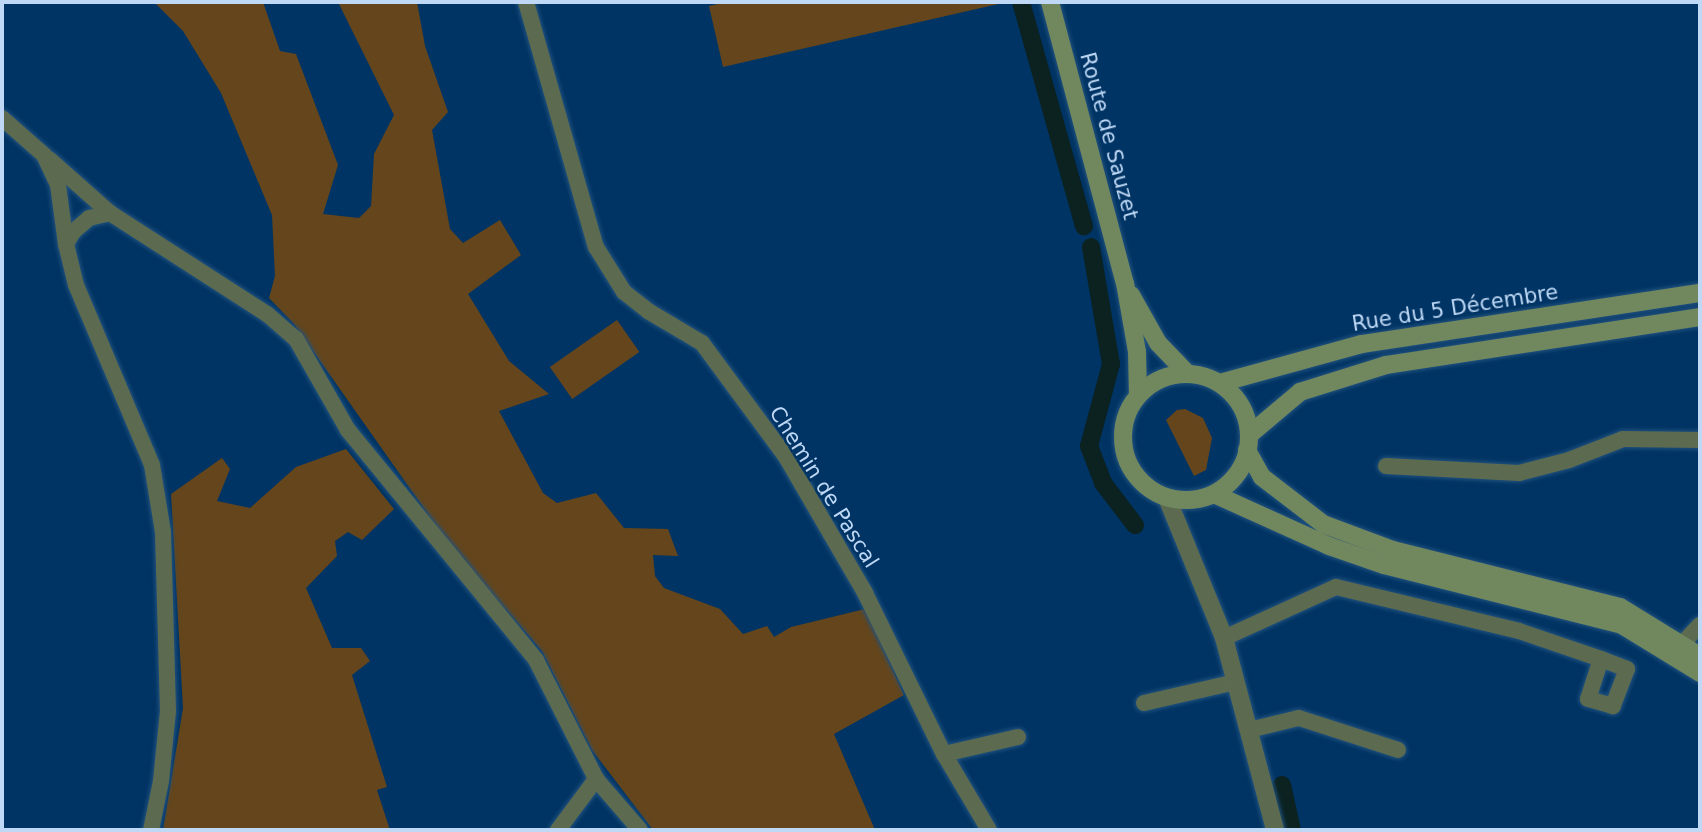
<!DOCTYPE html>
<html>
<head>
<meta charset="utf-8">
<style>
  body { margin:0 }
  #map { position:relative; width:1702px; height:832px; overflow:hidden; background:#003464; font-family:"DejaVu Sans",sans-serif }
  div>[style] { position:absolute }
  .green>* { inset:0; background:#65461c; transform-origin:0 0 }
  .canal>* { height:18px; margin:-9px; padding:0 9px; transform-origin:9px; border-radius:9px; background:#0b2221 }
  .roads { filter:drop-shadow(0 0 2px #22527e) drop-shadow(0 0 2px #22527e) }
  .minor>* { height:16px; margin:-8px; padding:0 8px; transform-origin:8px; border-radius:8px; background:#5c6b50 }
  .tertiary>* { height:18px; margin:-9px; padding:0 9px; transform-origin:9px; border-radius:9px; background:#5c6b50 }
  .secondary>* { height:18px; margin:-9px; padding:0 9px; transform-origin:9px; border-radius:9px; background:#71885f }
  .secondary>.ring { margin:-9px; padding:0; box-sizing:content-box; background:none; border:18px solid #71885f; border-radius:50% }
  span { translate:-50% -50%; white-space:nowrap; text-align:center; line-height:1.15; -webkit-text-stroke:5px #003464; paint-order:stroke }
  .street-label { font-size:21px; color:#bed8f5 }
  .frame { position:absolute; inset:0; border:4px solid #bed8f5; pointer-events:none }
</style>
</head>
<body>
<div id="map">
  <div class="green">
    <i style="clip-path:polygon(154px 2px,263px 2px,280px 51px,296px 54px,338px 165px,323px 214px,359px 218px,371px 206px,374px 154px,394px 115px,338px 2px,417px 2px,425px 46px,448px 112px,432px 130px,450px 229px,463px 243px,500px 220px,521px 255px,468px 294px,509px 361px,549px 394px,499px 411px,543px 493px,557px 503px,596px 493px,624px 528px,668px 529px,678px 556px,653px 555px,655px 576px,664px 588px,720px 609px,743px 634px,767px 626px,774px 637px,791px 627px,865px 609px,904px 695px,834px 734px,875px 830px,653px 830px,592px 750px,542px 651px,447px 541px,294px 324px,269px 298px,275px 276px,272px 215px,221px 93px,183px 31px)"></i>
    <i style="clip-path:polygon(726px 2px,1007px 2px,723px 67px,709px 6px)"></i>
    <i style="left:617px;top:320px;width:39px;height:82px;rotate:55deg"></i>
    <i style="clip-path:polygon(1185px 409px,1203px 418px,1212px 438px,1206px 470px,1194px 476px,1166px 420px,1177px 410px)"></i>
    <i style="clip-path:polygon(346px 449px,394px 509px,362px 540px,348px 532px,335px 541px,337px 556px,306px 588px,332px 648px,361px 648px,370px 661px,352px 675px,387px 787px,377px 790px,390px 830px,163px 830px,183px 708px,171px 494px,222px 458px,230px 469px,217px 501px,250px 508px,296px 467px)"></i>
  </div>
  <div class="canal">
    <i style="left:1021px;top:2px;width:233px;rotate:74.3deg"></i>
    <i style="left:1091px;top:247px;width:119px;rotate:80.3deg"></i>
    <i style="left:1111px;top:364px;width:85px;rotate:105deg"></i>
    <i style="left:1089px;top:446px;width:40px;rotate:69deg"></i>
    <i style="left:1103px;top:483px;width:53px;rotate:52.7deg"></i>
    <i style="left:1282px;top:785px;width:46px;rotate:77.5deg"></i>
  </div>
  <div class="roads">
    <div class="minor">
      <i style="left:526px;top:2px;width:255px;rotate:74.1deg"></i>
      <i style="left:596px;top:247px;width:53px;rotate:58.1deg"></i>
      <i style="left:624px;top:292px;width:31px;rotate:38deg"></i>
      <i style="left:648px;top:311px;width:63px;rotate:30.7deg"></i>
      <i style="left:702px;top:343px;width:142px;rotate:53.6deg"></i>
      <i style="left:786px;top:457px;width:157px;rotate:59.8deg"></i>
      <i style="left:865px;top:593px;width:179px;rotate:63.9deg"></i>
      <i style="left:944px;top:754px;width:88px;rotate:59.4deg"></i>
      <i style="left:2px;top:118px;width:56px;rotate:41.4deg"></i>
      <i style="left:44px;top:155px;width:33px;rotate:65deg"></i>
      <i style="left:58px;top:185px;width:60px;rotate:82.3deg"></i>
      <i style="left:66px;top:244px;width:42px;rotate:76.3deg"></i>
      <i style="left:76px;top:285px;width:195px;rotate:67.1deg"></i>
      <i style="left:152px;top:465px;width:68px;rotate:80.7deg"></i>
      <i style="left:163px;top:532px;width:179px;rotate:88.4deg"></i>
      <i style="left:168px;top:711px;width:70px;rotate:95.7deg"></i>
      <i style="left:161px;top:781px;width:50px;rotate:101.5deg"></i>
      <i style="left:49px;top:159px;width:81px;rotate:41.5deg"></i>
      <i style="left:66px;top:244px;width:14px;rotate:-60deg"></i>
      <i style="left:73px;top:232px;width:21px;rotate:-41deg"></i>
      <i style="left:89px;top:218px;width:22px;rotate:-13deg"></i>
      <i style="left:110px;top:213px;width:187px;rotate:32.8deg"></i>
      <i style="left:267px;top:314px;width:38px;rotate:41deg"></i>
      <i style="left:296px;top:339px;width:105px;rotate:60.3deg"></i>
      <i style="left:348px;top:430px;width:297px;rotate:50.7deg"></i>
      <i style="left:536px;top:660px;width:133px;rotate:63.2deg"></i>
      <i style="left:596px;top:779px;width:67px;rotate:49.2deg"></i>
      <i style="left:1386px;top:466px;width:133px;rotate:3deg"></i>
      <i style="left:1519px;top:473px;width:52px;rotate:-14.6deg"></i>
      <i style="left:1569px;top:460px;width:58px;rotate:-21.3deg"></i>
      <i style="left:1623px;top:439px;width:77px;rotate:0.7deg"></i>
      <i style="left:1224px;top:638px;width:123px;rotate:-24.5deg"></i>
      <i style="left:1336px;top:587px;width:188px;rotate:13.5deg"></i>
      <i style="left:1519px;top:631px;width:87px;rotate:18.9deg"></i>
      <i style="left:1601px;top:659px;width:28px;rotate:21deg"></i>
      <i style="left:1627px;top:669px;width:40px;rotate:111deg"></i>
      <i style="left:1613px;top:706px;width:26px;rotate:-164deg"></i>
      <i style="left:1588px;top:699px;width:42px;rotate:-72deg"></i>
      <i style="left:1682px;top:644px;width:26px;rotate:-47deg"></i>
      <i style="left:1144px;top:703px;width:94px;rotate:-12.9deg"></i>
      <i style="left:1249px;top:730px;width:51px;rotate:-13.5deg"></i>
      <i style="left:1299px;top:718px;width:104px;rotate:17.9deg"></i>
      <i style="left:944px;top:754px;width:76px;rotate:-12.9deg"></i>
      <i style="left:558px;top:830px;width:64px;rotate:-53.3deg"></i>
    </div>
    <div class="tertiary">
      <i style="left:1167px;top:498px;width:151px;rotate:67.8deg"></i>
      <i style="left:1224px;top:638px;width:199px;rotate:75.1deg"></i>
    </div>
    <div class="secondary">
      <i style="left:1050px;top:2px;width:291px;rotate:75.1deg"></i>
      <i style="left:1125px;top:283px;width:70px;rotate:80.1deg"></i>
      <i style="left:1137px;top:352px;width:43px;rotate:88.7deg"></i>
      <i style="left:1131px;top:295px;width:55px;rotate:60.6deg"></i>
      <i style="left:1158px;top:343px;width:42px;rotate:46deg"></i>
      <i class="ring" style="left:1123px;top:374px;width:108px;height:108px"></i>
      <i style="left:1220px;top:383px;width:147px;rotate:-15.4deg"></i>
      <i style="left:1362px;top:344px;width:342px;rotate:-8.6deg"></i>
      <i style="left:1249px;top:435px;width:67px;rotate:-40.1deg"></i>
      <i style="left:1300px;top:392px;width:90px;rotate:-17.4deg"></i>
      <i style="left:1386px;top:365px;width:318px;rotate:-8.7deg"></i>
      <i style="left:1247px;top:450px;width:31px;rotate:61deg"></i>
      <i style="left:1262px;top:477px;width:77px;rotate:37.6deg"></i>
      <i style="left:1323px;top:524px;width:75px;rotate:20.4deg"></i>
      <i style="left:1393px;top:550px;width:234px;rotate:14.1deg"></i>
      <i style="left:1620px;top:607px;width:94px;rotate:31.5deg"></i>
      <i style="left:1214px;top:494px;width:126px;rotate:24.3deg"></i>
      <i style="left:1329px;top:546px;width:58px;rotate:19.1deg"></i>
      <i style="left:1384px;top:565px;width:245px;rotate:14.1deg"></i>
      <i style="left:1622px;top:625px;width:92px;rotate:31.6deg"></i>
    </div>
  </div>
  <div class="street-label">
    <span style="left:1109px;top:136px;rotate:75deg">Route de Sauzet</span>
    <span style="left:1455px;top:308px;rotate:-9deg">Rue du 5 Décembre</span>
    <span style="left:824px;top:487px;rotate:58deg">Chemin de Pascal</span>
  </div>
  <div class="frame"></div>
</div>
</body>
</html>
